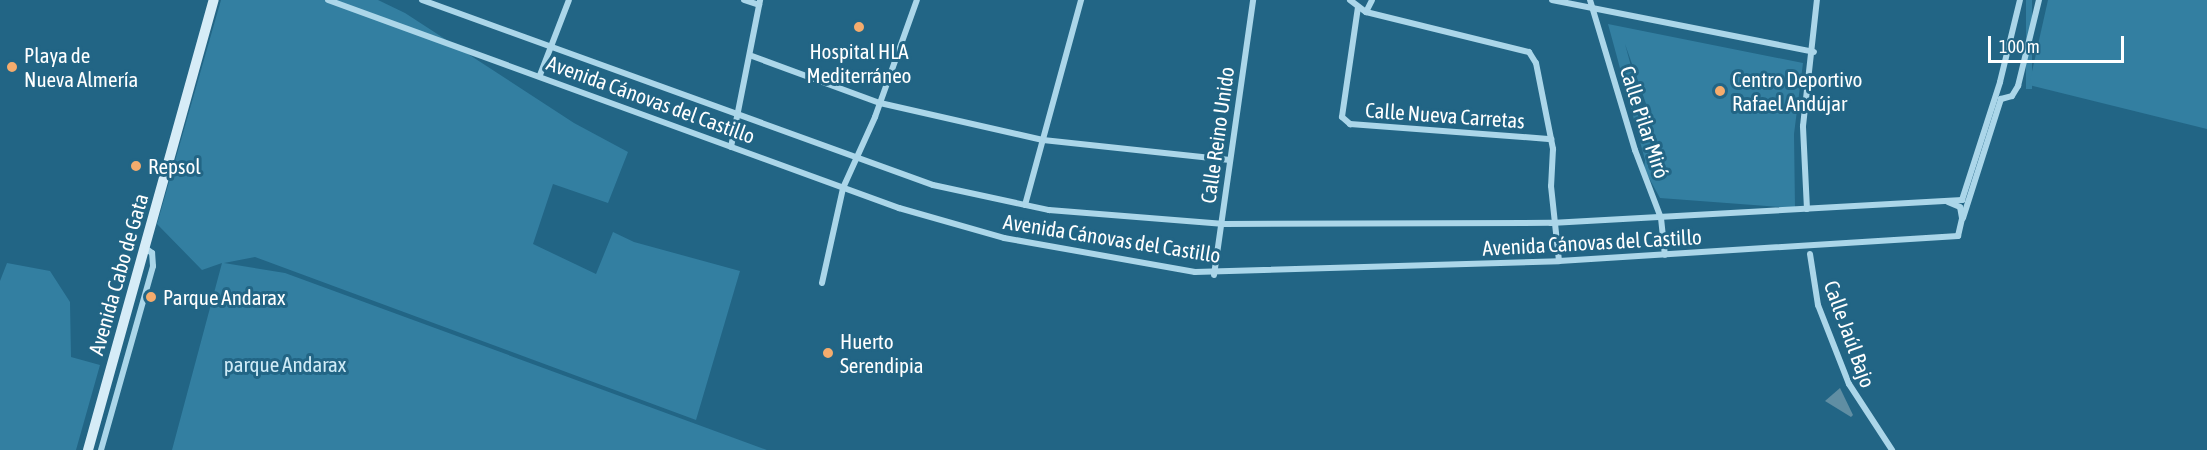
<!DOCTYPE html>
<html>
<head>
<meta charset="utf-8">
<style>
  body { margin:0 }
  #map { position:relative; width:2207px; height:450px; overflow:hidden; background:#226585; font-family:"Asap Condensed",sans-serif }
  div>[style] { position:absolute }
  .green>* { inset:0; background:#337fa1; transform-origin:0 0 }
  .water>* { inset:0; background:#608ea3 }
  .street>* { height:6px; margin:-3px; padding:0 3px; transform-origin:3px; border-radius:3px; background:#abd6e9 }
  .secondary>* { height:10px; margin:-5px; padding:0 5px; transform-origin:5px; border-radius:5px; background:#d6ecf7 }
  .dots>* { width:16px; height:16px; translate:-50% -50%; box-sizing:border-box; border:3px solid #226585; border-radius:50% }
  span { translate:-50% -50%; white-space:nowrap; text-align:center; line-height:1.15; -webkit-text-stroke:6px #226585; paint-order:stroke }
  .poi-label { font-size:21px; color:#fff }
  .left { translate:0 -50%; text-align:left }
  .street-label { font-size:21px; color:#fff }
  .park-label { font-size:21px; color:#cfebf7 }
  .scale { position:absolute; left:1988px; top:36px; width:136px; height:27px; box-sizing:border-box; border:3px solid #fff; border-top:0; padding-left:8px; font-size:18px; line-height:21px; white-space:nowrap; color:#fff; -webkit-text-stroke:4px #226585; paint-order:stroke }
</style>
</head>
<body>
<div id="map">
  <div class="green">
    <i style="clip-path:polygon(221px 0,378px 0,405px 13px,574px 123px,628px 152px,608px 203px,553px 184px,533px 244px,596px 274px,613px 232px,634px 242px,740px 271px,696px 420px,255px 257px,224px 263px,285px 273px,767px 450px,172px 450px,222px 263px,202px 270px,157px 224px)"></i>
    <i style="left:2026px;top:0;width:6px;height:89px"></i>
    <i style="clip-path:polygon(2048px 0,2207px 0,2207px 129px,2029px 85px)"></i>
    <i style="clip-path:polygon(evenodd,1608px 24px,1803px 63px,1794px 134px,1795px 208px,1660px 198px,1644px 169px,1645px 160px,1608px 24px,1625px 44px,1651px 118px,1649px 129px,1648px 129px,1625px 44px)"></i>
    <i style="clip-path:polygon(7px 263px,50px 271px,70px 302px,71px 357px,100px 365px,76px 450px,0 450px,0 281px)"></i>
  </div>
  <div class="water">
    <i style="clip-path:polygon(1840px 388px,1853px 415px,1851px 417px,1825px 401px)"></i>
  </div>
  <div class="street">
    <i style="left:328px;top:0;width:608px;rotate:20.02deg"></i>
    <i style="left:899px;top:208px;width:109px;rotate:15.9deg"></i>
    <i style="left:1004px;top:238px;width:194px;rotate:10.1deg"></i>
    <i style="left:1195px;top:272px;width:364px;rotate:-1.7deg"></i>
    <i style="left:1559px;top:261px;width:400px;rotate:-3.6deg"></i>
    <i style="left:1958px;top:236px;width:18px;rotate:-77deg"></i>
    <i style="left:1962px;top:218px;width:11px;rotate:-100deg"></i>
    <i style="left:1960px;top:207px;width:13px;rotate:-157deg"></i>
    <i style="left:422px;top:0;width:543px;rotate:19.9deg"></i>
    <i style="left:933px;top:185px;width:119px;rotate:12.2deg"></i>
    <i style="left:1049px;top:210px;width:176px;rotate:4.6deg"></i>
    <i style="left:1224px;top:224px;width:327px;rotate:-0.2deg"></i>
    <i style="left:1551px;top:223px;width:412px;rotate:-3.2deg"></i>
    <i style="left:1962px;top:200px;width:124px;rotate:-72.1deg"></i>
    <i style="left:2000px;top:82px;width:84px;rotate:-76.3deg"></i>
    <i style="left:744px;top:0;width:16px;rotate:18deg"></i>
    <i style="left:1350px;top:0;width:20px;rotate:37deg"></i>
    <i style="left:1366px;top:12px;width:168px;rotate:13.8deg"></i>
    <i style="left:1529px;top:52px;width:13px;rotate:58deg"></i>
    <i style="left:1536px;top:63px;width:88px;rotate:78.8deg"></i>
    <i style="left:1553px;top:149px;width:37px;rotate:93deg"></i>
    <i style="left:1551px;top:186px;width:75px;rotate:83.9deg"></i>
    <i style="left:1552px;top:0;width:267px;rotate:11.2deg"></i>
    <i style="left:1590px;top:0;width:157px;rotate:73.3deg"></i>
    <i style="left:1635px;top:150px;width:73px;rotate:69.1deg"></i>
    <i style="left:1661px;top:218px;width:37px;rotate:84deg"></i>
    <i style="left:1358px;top:7px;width:111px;rotate:98.3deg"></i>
    <i style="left:1342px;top:117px;width:11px;rotate:41deg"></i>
    <i style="left:1350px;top:124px;width:202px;rotate:4.3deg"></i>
    <i style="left:1366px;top:12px;width:13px;rotate:-63deg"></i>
    <i style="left:752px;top:56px;width:136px;rotate:20.2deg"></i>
    <i style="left:880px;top:103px;width:167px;rotate:12.8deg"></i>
    <i style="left:1043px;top:140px;width:188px;rotate:6.1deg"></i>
    <i style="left:540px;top:75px;width:80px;rotate:-68.9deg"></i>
    <i style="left:731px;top:147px;width:150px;rotate:-78.8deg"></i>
    <i style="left:1025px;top:205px;width:213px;rotate:-74.7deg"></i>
    <i style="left:1807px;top:209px;width:83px;rotate:-92.8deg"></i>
    <i style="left:1803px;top:126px;width:127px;rotate:-83.7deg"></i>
    <i style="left:1963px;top:218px;width:125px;rotate:-72.3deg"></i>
    <i style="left:2001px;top:99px;width:11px;rotate:-15deg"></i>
    <i style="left:2012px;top:96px;width:12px;rotate:-59deg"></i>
    <i style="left:2018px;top:86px;width:89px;rotate:-76.3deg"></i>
    <i style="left:1810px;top:254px;width:52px;rotate:81.1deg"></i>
    <i style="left:1818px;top:305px;width:85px;rotate:68.6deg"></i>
    <i style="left:1849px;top:384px;width:79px;rotate:56.9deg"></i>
    <i style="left:1214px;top:275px;width:278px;rotate:-81.9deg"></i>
    <i style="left:822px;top:283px;width:97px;rotate:-77.5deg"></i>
    <i style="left:843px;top:188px;width:78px;rotate:-65.7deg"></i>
    <i style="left:875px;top:117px;width:124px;rotate:-70.3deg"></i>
    <i style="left:101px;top:450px;width:191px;rotate:-74.2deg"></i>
    <i style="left:153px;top:266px;width:13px;rotate:-94deg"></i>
    <i style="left:152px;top:253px;width:9px;rotate:-144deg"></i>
  </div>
  <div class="secondary">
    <i style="left:88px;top:450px;width:467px;rotate:-74.4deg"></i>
  </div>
  <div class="dots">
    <i style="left:859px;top:27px;background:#f5ac6d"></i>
    <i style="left:12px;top:67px;background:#f5ac6d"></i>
    <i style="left:1720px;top:91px;background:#f5ac6d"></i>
    <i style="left:136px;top:166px;background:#f5ac6d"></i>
    <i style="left:151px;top:297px;background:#f5ac6d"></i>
    <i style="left:828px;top:353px;background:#f5ac6d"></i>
  </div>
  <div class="poi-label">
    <span style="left:859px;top:63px">Hospital HLA<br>Mediterráneo</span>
    <span class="left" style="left:24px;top:67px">Playa de<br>Nueva Almería</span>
    <span class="left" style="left:1732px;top:91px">Centro Deportivo<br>Rafael Andújar</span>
    <span class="left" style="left:148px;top:166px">Repsol</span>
    <span class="left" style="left:163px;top:297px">Parque Andarax</span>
    <span class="left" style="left:840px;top:353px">Huerto<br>Serendipia</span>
  </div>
  <div class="street-label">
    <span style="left:651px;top:99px;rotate:20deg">Avenida Cánovas del Castillo</span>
    <span style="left:1445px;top:115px;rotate:4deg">Calle Nueva Carretas</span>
    <span style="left:1645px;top:122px;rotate:72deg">Calle Pilar Miró</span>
    <span style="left:1217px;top:135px;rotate:-82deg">Calle Reino Unido</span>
    <span style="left:1112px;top:238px;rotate:9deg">Avenida Cánovas del Castillo</span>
    <span style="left:1592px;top:242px;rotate:-3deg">Avenida Cánovas del Castillo</span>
    <span style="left:118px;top:274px;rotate:-74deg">Avenida Cabo de Gata</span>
    <span style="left:1850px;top:334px;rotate:70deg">Calle Jaúl Bajo</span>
  </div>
  <div class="park-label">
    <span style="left:285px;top:364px">parque Andarax</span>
  </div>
  <div class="scale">100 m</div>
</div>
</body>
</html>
